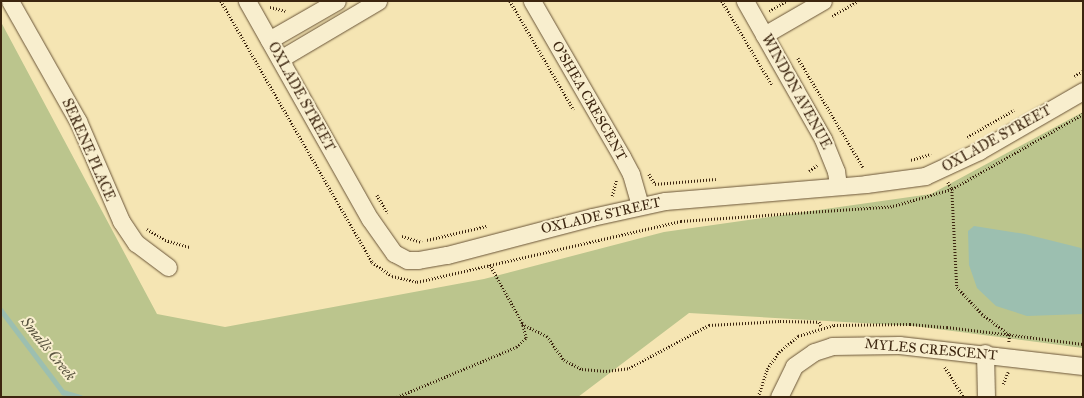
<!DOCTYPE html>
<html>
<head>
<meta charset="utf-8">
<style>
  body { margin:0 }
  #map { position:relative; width:1084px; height:398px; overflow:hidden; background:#f5e5b3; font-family:"IM FELL Great Primer",serif }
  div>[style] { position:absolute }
  .green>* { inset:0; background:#bbc58d }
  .water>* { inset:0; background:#9cbfb0 }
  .stream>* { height:4.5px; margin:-2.25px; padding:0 2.25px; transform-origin:2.25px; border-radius:2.25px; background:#9cbfb0 }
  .path>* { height:2.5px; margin-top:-1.25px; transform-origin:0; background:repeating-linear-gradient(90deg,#3c250f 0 1px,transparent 0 3px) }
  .roads { filter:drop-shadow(0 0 1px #6a5538) drop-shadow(0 0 1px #6a5538) }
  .minor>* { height:17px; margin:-8.5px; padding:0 8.5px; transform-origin:8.5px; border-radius:8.5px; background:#f8eece }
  span { translate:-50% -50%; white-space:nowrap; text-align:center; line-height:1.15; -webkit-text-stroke:4px #f8eece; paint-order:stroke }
  .street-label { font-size:14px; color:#3c250f }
  .water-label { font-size:15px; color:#59533f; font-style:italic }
  .frame { position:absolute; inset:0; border:2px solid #3c250f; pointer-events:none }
</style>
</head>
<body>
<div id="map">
  <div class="green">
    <i style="clip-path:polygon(1px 22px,157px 314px,225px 327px,484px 279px,664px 232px,931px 194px,1083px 112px,1083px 348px,914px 326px,689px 313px,578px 397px,1px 397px)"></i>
  </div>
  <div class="water">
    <i style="clip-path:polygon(974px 226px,1025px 234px,1081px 248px,1083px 253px,1083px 314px,1027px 316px,996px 306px,977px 288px,969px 265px,968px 231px)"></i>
  </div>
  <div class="stream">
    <i style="left:1px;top:310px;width:103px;rotate:52.9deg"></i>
    <i style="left:63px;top:392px;width:18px;rotate:16deg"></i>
  </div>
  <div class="path">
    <i style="left:221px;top:1px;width:302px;rotate:59.9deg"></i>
    <i style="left:372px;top:262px;width:24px;rotate:35deg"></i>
    <i style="left:392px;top:276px;width:26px;rotate:13deg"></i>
    <i style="left:417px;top:282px;width:271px;rotate:-13deg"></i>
    <i style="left:681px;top:221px;width:213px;rotate:-4deg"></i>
    <i style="left:893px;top:206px;width:61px;rotate:-16.1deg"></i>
    <i style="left:952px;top:189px;width:151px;rotate:-29.8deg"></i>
    <i style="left:510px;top:1px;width:126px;rotate:59.6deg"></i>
    <i style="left:722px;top:1px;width:98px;rotate:59.2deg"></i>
    <i style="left:270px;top:7px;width:16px;rotate:14deg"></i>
    <i style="left:769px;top:11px;width:20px;rotate:-30deg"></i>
    <i style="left:832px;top:16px;width:30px;rotate:-30deg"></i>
    <i style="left:798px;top:58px;width:127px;rotate:59.2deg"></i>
    <i style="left:1074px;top:76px;width:10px;rotate:-29deg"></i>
    <i style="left:967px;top:137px;width:54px;rotate:-29.9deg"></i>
    <i style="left:911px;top:160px;width:21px;rotate:-17deg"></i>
    <i style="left:809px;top:171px;width:10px;rotate:-37deg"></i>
    <i style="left:649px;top:174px;width:12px;rotate:59deg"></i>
    <i style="left:655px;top:184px;width:61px;rotate:-4.7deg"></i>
    <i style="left:948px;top:182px;width:8px;rotate:60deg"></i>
    <i style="left:952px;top:189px;width:98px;rotate:87.1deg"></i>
    <i style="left:957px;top:287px;width:37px;rotate:47deg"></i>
    <i style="left:982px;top:314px;width:35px;rotate:37deg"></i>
    <i style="left:1010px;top:335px;width:7px;rotate:98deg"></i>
    <i style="left:377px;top:195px;width:21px;rotate:59deg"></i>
    <i style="left:612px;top:196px;width:16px;rotate:-75deg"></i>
    <i style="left:147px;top:229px;width:21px;rotate:31deg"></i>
    <i style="left:165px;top:240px;width:26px;rotate:16deg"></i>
    <i style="left:402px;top:236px;width:21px;rotate:17deg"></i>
    <i style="left:427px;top:240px;width:61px;rotate:-13.3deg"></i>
    <i style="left:522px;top:324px;width:28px;rotate:26deg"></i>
    <i style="left:547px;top:336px;width:29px;rotate:55deg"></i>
    <i style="left:564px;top:360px;width:20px;rotate:27deg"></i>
    <i style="left:582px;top:369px;width:24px;rotate:5deg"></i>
    <i style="left:606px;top:371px;width:23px;rotate:-7deg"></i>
    <i style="left:629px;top:368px;width:91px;rotate:-28.3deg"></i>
    <i style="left:709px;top:325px;width:71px;rotate:-3.2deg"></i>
    <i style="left:780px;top:321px;width:39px;rotate:1deg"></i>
    <i style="left:819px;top:322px;width:6px;rotate:59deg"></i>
    <i style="left:945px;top:367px;width:36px;rotate:58deg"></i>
    <i style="left:1003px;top:384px;width:13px;rotate:-67deg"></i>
    <i style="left:397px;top:397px;width:129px;rotate:-22.8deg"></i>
    <i style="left:516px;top:347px;width:13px;rotate:-42deg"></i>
    <i style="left:526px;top:338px;width:16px;rotate:-105deg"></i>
    <i style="left:522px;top:323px;width:68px;rotate:-119.2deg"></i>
    <i style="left:758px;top:397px;width:29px;rotate:-72deg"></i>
    <i style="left:767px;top:369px;width:21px;rotate:-55deg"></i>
    <i style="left:779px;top:352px;width:25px;rotate:-40deg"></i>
    <i style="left:798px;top:336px;width:38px;rotate:-17deg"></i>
    <i style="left:834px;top:325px;width:76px;rotate:-0.8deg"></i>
    <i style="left:910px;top:324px;width:37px;rotate:5deg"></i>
    <i style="left:947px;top:327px;width:137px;rotate:7.1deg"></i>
  </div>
  <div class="roads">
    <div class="minor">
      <i style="left:10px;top:1px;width:138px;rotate:60.5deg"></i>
      <i style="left:78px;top:121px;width:109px;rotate:66.7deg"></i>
      <i style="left:121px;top:221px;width:27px;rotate:56deg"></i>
      <i style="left:136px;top:243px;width:40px;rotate:37deg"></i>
      <i style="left:247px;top:1px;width:250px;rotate:60.6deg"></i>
      <i style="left:370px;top:219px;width:42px;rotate:54.8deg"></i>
      <i style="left:394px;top:253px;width:15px;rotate:28deg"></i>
      <i style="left:407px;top:260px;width:11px"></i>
      <i style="left:418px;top:260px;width:29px;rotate:-10deg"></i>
      <i style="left:447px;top:255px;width:150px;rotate:-14.7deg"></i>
      <i style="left:592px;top:217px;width:75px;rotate:-12.4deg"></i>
      <i style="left:665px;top:201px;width:202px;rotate:-4.8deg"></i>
      <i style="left:866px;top:184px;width:60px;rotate:-7.7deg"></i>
      <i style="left:925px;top:176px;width:60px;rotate:-24.8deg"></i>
      <i style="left:979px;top:151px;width:120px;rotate:-30deg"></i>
      <i style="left:532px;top:1px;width:180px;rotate:60deg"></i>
      <i style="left:622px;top:157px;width:19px;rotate:62deg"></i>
      <i style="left:631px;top:174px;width:32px;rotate:74deg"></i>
      <i style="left:745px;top:1px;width:159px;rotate:60.5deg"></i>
      <i style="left:823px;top:139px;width:35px;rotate:68deg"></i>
      <i style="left:836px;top:171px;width:15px;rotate:82deg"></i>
      <i style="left:764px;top:35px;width:68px;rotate:-30deg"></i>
      <i style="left:269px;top:40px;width:78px;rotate:-29.8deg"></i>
      <i style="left:280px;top:59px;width:114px;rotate:-30.6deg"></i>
      <i style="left:985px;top:353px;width:44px;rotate:88.7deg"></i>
      <i style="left:779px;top:397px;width:34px;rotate:-64deg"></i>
      <i style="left:794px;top:366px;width:24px;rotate:-35deg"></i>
      <i style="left:814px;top:352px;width:19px;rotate:-18deg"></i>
      <i style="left:832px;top:346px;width:67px;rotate:-0.9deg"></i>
      <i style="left:899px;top:345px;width:185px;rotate:6.5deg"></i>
    </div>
  </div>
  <div class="street-label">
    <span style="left:796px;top:92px;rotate:61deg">WINDON AVENUE</span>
    <span style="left:301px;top:97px;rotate:61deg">OXLADE STREET</span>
    <span style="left:589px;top:101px;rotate:60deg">O'SHEA CRESCENT</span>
    <span style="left:997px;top:139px;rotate:-29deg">OXLADE STREET</span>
    <span style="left:88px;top:150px;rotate:66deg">SERENE PLACE</span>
    <span style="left:601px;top:216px;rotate:-13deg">OXLADE STREET</span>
    <span style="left:931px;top:350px;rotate:5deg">MYLES CRESCENT</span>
  </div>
  <div class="water-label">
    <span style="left:48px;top:349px;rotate:51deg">Smalls Creek</span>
  </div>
  <div class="frame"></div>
</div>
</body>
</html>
